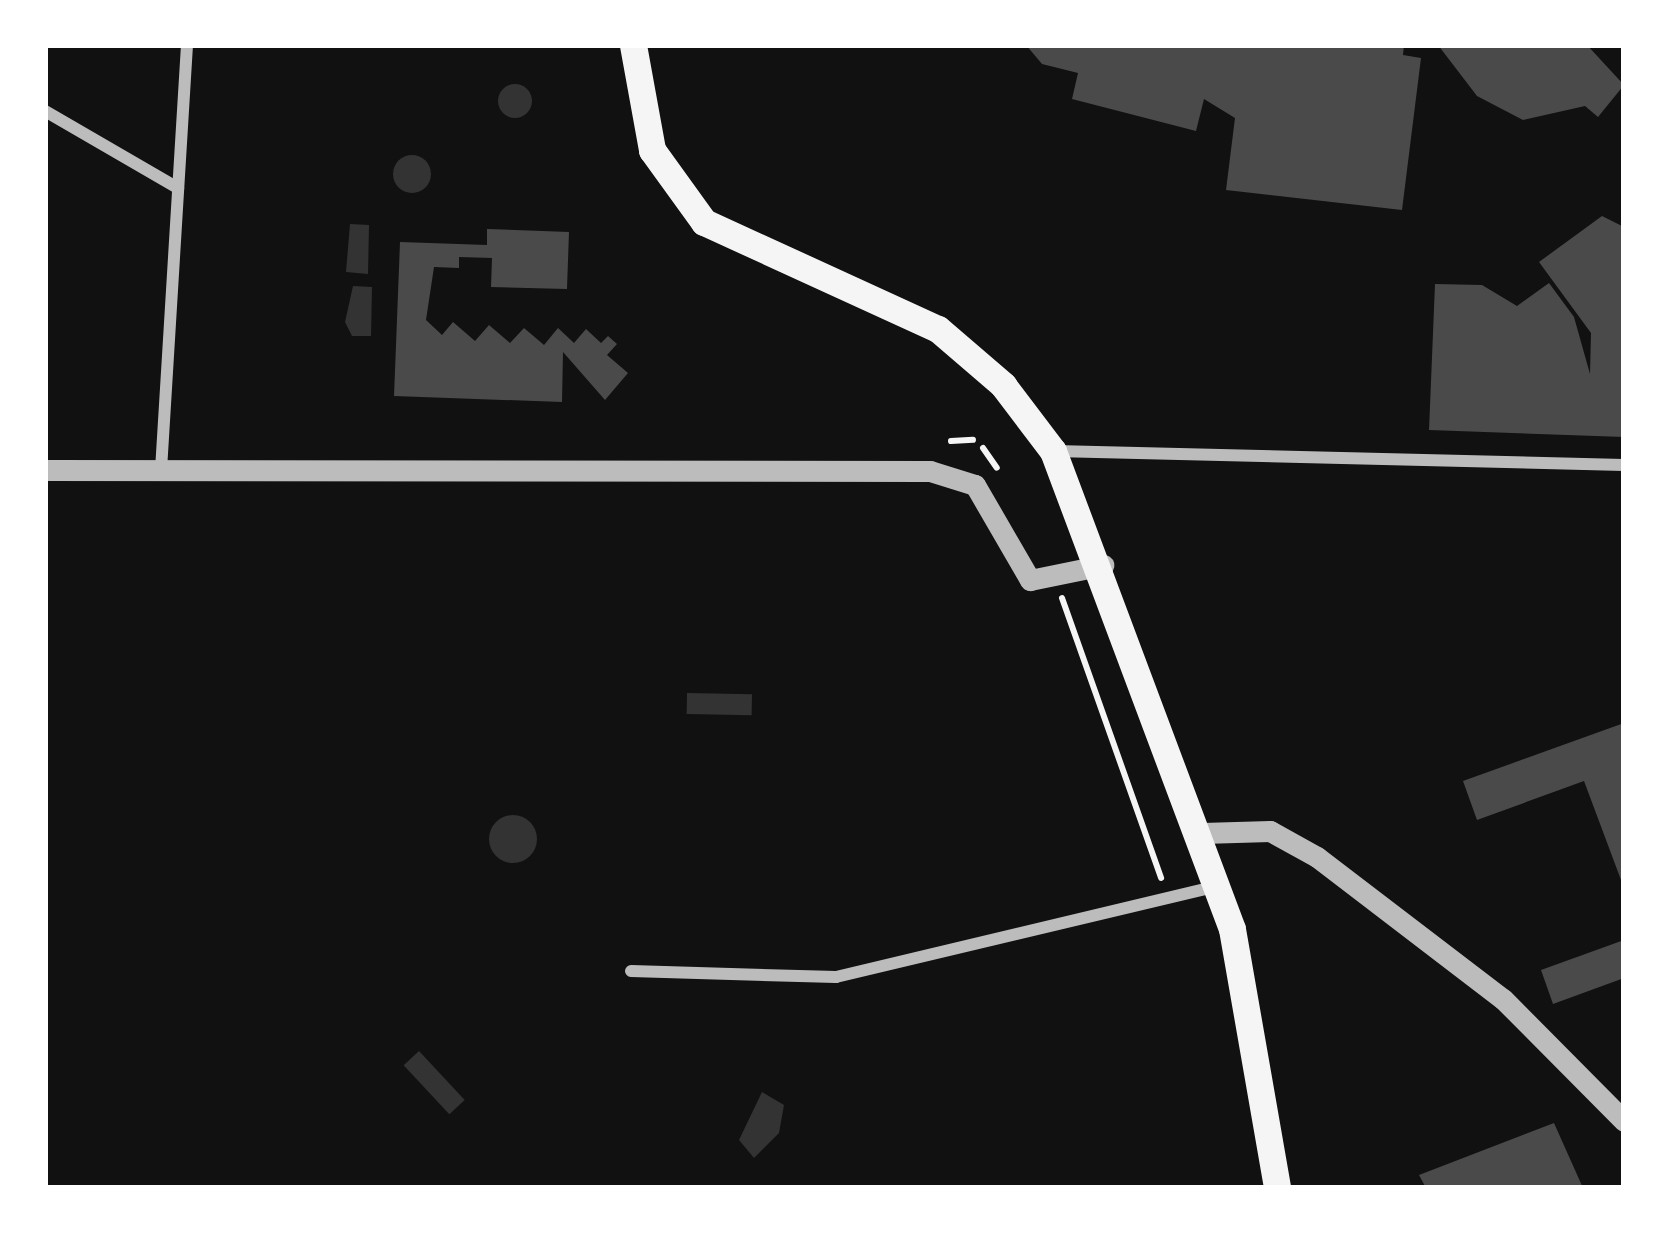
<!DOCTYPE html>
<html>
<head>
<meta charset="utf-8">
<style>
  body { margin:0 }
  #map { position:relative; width:1669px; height:1233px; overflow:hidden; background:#111; font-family:"Roboto Serif",serif }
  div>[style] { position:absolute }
  .water>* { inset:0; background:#333; transform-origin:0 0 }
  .round { border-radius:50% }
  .building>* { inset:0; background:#4a4a4a }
  .path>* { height:6px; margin:-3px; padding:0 3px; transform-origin:3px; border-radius:3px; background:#f5f5f5 }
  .minor>* { height:12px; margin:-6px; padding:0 6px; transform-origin:6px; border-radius:6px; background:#bcbcbc }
  .tertiary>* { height:21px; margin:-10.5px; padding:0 10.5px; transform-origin:10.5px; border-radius:10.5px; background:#bcbcbc }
  .primary>* { height:27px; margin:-13.5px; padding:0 13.5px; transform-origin:13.5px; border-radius:13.5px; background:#f5f5f5 }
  span { translate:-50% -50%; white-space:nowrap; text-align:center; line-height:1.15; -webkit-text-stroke:9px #fff; paint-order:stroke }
  .frame { position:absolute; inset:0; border:48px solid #fff; pointer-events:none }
</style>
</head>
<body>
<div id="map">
  <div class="water">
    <i class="round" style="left:498px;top:84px;width:34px;height:34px"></i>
    <i class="round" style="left:393px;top:155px;width:38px;height:38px"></i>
    <i style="clip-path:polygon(350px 224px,369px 225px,368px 274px,346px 272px)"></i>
    <i style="clip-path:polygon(353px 286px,372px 287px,371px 336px,352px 336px,345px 322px)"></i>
    <i style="left:687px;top:693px;width:65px;height:21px;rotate:1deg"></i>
    <i class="round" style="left:489px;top:815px;width:48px;height:48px"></i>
    <i style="left:419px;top:1051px;width:67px;height:21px;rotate:47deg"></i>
    <i style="clip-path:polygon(762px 1092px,784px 1105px,779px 1133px,754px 1158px,739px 1140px)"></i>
  </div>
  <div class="building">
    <i style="clip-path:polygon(1026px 45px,1404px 45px,1403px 55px,1421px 58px,1402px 210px,1226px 190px,1235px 118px,1204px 99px,1196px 131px,1072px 99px,1078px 73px,1042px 64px)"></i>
    <i style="clip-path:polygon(1438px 45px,1587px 45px,1624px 85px,1598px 117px,1585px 106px,1523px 120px,1477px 96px)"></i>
    <i style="clip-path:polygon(1602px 216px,1624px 227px,1624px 437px,1429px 430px,1435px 284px,1482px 285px,1517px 306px,1549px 283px,1574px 317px,1590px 374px,1591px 333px,1539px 262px)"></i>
    <i style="clip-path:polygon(487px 229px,569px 232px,567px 289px,491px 287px,492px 258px,459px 257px,459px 268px,434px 267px,426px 320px,442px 335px,453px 322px,475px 341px,489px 325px,510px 343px,524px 328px,544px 345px,558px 328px,574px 343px,586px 329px,601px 343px,608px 336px,617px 344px,607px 355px,628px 373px,605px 400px,563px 352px,562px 402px,394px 396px,400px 242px,487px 245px)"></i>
    <i style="clip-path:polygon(1624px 723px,1624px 888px,1584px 781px,1477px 820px,1463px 781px)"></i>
    <i style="clip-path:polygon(1624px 940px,1624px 978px,1553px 1004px,1541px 970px)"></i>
    <i style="clip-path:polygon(1554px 1123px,1583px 1188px,1426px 1188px,1419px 1175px)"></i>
  </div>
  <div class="path">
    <i style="left:951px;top:441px;width:22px;rotate:-3deg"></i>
    <i style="left:983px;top:448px;width:24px;rotate:55deg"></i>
    <i style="left:1062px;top:598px;width:297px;rotate:70.5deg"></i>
  </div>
  <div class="minor">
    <i style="left:45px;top:111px;width:154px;rotate:30.1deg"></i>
    <i style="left:1055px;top:451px;width:569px;rotate:1.41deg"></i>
    <i style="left:161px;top:470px;width:426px;rotate:-86.5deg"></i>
    <i style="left:631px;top:971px;width:205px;rotate:1.7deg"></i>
    <i style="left:836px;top:977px;width:392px;rotate:-13.4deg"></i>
  </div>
  <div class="tertiary">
    <i style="left:45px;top:470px;width:885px;rotate:0.06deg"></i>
    <i style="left:930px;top:471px;width:47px;rotate:17.3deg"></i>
    <i style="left:975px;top:485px;width:110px;rotate:59.9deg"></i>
    <i style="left:1030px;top:580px;width:75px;rotate:-11.6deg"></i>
    <i style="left:1202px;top:833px;width:68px;rotate:-1.7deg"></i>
    <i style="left:1270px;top:831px;width:54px;rotate:29deg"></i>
    <i style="left:1317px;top:857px;width:234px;rotate:37.4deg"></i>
    <i style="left:1503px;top:999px;width:172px;rotate:45.2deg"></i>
  </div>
  <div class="primary">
    <i style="left:633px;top:45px;width:107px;rotate:79.7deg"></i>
    <i style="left:652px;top:150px;width:89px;rotate:54.2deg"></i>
    <i style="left:704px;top:222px;width:257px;rotate:24.6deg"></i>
    <i style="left:938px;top:329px;width:86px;rotate:40.7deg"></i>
    <i style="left:1003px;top:385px;width:83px;rotate:52.9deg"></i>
    <i style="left:1053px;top:451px;width:510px;rotate:69.47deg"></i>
    <i style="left:1232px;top:929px;width:263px;rotate:80.1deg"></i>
  </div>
  <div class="frame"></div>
</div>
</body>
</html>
